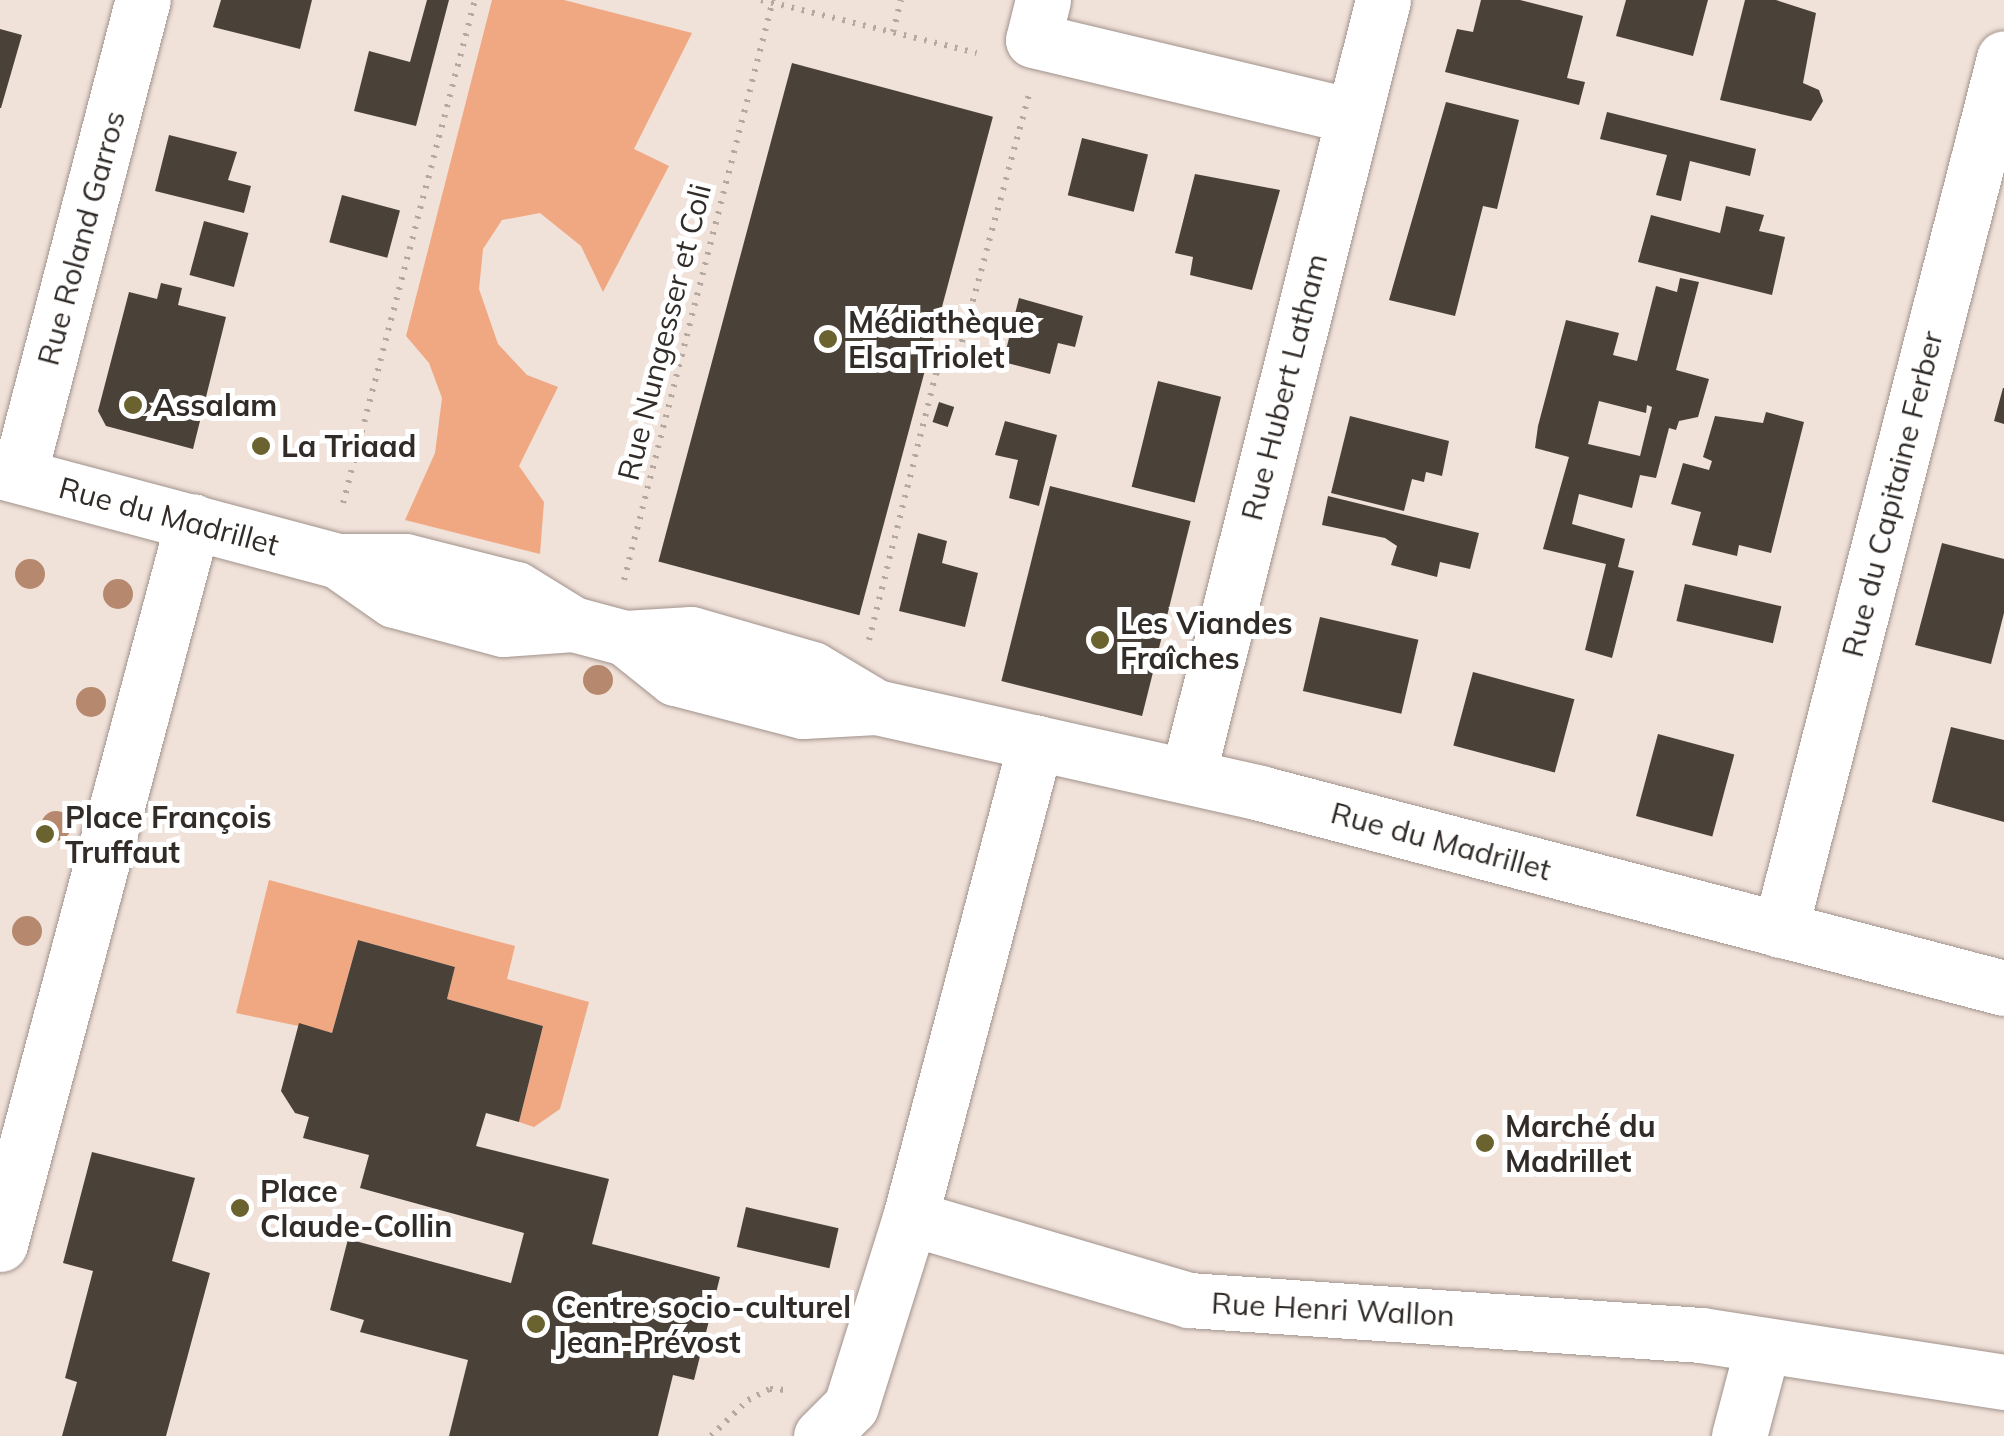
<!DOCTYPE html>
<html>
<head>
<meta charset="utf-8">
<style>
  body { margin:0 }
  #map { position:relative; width:2004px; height:1436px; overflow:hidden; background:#f0e1d9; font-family:Mulish,sans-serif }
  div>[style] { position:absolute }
  .green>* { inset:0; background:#f0a883 }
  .building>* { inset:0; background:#4a4238; transform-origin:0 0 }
  .path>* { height:6px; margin-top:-3px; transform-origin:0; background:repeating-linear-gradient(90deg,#b4a8a1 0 2.5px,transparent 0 10.5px) }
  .roads { filter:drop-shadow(0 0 2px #a1938c) drop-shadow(0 0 2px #a1938c) }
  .minor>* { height:55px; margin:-27.5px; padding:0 27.5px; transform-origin:27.5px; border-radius:27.5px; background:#fff }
  .tertiary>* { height:55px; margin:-27.5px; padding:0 27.5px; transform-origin:27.5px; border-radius:27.5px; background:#fff }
  .trees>* { width:30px; height:30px; margin:-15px; border-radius:50%; background:#b6896e }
  .dots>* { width:28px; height:28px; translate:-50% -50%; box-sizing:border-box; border:5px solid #fff; border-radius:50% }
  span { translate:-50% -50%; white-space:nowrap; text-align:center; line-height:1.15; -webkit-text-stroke:10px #fff; paint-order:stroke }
  .street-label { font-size:30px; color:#322c29 }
  .poi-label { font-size:30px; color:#322c29; font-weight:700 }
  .left { translate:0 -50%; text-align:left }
</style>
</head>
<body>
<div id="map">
  <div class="green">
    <i style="clip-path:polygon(492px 0,564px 0,692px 33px,634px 149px,669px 166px,603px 292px,581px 246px,540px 213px,502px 220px,483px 249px,479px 289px,498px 344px,527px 375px,558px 387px,519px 466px,544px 502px,540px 554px,405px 520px,435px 453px,442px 398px,429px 363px,406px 336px)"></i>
    <i style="clip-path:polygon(269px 880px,515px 946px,507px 979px,589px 1002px,560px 1109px,534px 1127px,519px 1122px,543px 1026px,447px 999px,455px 967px,358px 940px,332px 1033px,236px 1013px)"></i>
  </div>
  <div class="building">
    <i style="clip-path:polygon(221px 0,312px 0,300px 49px,213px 27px)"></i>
    <i style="clip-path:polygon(427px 0,449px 0,416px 126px,354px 111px,369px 51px,410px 62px)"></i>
    <i style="clip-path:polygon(1481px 0,1520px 0,1583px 16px,1567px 78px,1585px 82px,1579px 105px,1445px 72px,1457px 29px,1473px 32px)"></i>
    <i style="clip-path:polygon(1626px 0,1708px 0,1693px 56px,1616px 36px)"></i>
    <i style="clip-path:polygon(1745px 0,1776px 0,1816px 13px,1803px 83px,1819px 90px,1823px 101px,1811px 121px,1720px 100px)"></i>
    <i style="clip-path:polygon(0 29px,22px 35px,1px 108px,0 108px)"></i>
    <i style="left:792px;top:63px;width:208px;height:516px;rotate:15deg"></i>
    <i style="clip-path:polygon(1446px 102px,1519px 120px,1497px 209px,1483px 206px,1455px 316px,1389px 300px)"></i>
    <i style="clip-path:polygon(1607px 112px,1756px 149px,1750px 176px,1690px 161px,1681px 201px,1656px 195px,1667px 155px,1600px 139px)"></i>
    <i style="clip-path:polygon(169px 135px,237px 152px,228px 180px,251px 186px,244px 213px,155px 191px)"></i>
    <i style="left:1082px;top:138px;width:68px;height:59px;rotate:14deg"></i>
    <i style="clip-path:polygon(1195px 174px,1280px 190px,1252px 290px,1190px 275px,1193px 257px,1175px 253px)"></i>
    <i style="left:342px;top:195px;width:60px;height:49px;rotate:15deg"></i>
    <i style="clip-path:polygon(1726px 206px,1764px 215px,1759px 231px,1785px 237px,1772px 295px,1638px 262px,1651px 215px,1720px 233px)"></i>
    <i style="left:204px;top:221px;width:46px;height:56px;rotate:15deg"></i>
    <i style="clip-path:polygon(evenodd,1680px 278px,1699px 282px,1676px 370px,1709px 379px,1698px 417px,1679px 421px,1676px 430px,1669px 428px,1656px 478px,1640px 475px,1632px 508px,1579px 494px,1572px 524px,1625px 539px,1618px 567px,1634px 571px,1612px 658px,1585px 650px,1606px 564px,1543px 549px,1569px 457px,1535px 448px,1538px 426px,1566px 320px,1619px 333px,1613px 355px,1637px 361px,1656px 286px,1677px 292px,1680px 278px,1599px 401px,1646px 413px,1647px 405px,1652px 407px,1640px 456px,1588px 444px,1599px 401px)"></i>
    <i style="clip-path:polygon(161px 283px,182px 288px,178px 305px,226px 317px,193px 449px,106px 426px,98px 411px,129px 292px,157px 299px)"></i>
    <i style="clip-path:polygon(1019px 298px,1083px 316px,1075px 347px,1058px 343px,1050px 374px,1003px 362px)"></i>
    <i style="left:1158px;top:381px;width:65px;height:109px;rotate:14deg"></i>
    <i style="clip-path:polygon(2003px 388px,2004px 388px,2004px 424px,1994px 421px)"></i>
    <i style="left:939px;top:402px;width:16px;height:21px;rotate:18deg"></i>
    <i style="clip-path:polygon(1766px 412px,1804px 422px,1771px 553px,1739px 545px,1737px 556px,1692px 545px,1701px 512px,1671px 504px,1683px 463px,1709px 470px,1712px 461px,1703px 457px,1715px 416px,1763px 423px)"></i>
    <i style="clip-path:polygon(1350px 416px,1449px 441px,1442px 476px,1426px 472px,1424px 482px,1412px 479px,1404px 511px,1331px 493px)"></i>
    <i style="clip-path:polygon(1005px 421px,1057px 435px,1039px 506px,1009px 498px,1018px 460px,995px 455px)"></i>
    <i style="left:1050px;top:486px;width:145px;height:201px;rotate:14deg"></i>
    <i style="clip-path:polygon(1328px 496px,1479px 533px,1470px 569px,1440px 562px,1437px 577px,1391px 565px,1397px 546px,1385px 538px,1322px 525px)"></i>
    <i style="clip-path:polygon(918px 533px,947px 541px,942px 563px,978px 573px,965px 627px,899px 611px)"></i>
    <i style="clip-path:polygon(1942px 543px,2004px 559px,2004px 613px,1991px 664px,1915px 645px)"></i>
    <i style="left:1685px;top:584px;width:99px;height:38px;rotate:13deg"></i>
    <i style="left:1320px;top:617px;width:101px;height:76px;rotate:13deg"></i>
    <i style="left:1473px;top:672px;width:105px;height:76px;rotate:15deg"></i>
    <i style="clip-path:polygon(1951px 727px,2004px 740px,2004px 822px,1932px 802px)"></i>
    <i style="left:1658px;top:734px;width:79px;height:85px;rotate:15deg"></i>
    <i style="clip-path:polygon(358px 940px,455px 967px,447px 999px,543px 1026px,519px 1122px,486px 1113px,476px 1146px,609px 1179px,592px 1244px,720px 1277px,694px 1380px,673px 1375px,658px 1436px,449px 1436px,468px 1360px,360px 1332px,364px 1320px,330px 1310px,348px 1239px,511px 1283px,524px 1233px,360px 1188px,369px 1155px,303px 1138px,309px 1117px,295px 1113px,281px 1091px,299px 1023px,332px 1033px)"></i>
    <i style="clip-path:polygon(92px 1152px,195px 1178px,172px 1261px,210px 1273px,166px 1436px,62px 1436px,77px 1382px,65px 1378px,93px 1271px,63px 1263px)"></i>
    <i style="left:746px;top:1207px;width:95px;height:41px;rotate:13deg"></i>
  </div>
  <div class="path">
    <i style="left:761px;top:0;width:222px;rotate:13.8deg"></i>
    <i style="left:893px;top:32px;width:33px;rotate:-76deg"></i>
    <i style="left:343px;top:503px;width:520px;rotate:-75.3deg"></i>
    <i style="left:624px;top:580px;width:599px;rotate:-75.59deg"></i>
    <i style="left:869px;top:640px;width:275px;rotate:-75.9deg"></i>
    <i style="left:936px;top:373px;width:31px;rotate:-42deg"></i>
    <i style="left:959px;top:352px;width:266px;rotate:-74.8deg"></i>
    <i style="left:711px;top:1436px;width:52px;rotate:-44.2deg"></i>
    <i style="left:748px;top:1400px;width:25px;rotate:-27deg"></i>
    <i style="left:770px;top:1389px;width:17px;rotate:3deg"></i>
  </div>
  <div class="roads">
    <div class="minor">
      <i style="left:1043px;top:0;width:41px;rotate:104deg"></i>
      <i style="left:1033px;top:40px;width:328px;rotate:13.4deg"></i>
      <i style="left:19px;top:475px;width:491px;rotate:-75.4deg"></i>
      <i style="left:1188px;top:775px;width:799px;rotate:-75.88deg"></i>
      <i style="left:1780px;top:930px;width:900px;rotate:-75.59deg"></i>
      <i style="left:910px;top:1218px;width:492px;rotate:-75.2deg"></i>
      <i style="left:0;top:1244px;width:748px;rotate:-75.05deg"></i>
      <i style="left:821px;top:1436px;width:42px;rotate:-45deg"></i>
      <i style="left:851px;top:1406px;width:197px;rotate:-72.6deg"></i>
      <i style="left:910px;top:1218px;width:291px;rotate:16.4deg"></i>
      <i style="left:1189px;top:1300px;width:513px;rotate:3.91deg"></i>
      <i style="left:1701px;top:1335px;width:307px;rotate:8.8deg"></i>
      <i style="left:1739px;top:1436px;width:94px;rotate:-75.2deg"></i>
    </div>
    <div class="tertiary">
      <i style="left:0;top:471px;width:350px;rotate:14.9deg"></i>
      <i style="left:338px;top:561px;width:67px"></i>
      <i style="left:405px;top:561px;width:114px;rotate:14.2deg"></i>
      <i style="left:516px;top:589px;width:67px;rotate:31.6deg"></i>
      <i style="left:573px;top:624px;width:54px;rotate:15.1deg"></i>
      <i style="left:625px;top:638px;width:66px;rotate:-3.5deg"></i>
      <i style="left:691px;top:634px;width:126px;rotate:16.1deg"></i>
      <i style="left:812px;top:669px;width:74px;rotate:30.7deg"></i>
      <i style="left:876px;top:707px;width:394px;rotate:12.6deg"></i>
      <i style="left:1260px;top:793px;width:769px;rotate:14.69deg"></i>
      <i style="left:338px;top:561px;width:68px;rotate:34.9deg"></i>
      <i style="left:394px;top:600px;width:113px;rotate:14.9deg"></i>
      <i style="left:503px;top:629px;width:70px;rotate:-4.1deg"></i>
      <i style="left:625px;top:638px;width:64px;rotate:38.7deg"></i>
      <i style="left:675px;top:678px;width:132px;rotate:14.5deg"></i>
      <i style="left:803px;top:711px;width:73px;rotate:-3.1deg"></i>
    </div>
  </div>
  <div class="trees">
    <i style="left:30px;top:574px"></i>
    <i style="left:118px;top:594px"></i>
    <i style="left:598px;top:680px"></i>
    <i style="left:91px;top:702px"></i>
    <i style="left:56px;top:826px"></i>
    <i style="left:27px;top:931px"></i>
  </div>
  <div class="dots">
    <i style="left:828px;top:339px;background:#6a6330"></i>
    <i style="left:133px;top:405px;background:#6a6330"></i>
    <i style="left:261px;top:446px;background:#6a6330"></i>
    <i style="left:1100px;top:640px;background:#6a6330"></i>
    <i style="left:45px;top:834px;background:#6a6330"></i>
    <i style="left:1485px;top:1143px;background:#6a6330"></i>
    <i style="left:240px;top:1208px;background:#6a6330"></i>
    <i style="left:536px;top:1324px;background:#6a6330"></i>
  </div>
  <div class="street-label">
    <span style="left:81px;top:238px;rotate:-75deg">Rue Roland Garros</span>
    <span style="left:664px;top:332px;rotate:-76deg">Rue Nungesser et Coli</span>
    <span style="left:1284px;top:387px;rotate:-76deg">Rue Hubert Latham</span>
    <span style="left:1892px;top:494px;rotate:-76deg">Rue du Capitaine Ferber</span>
    <span style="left:169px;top:516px;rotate:15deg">Rue du Madrillet</span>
    <span style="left:1441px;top:841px;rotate:15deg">Rue du Madrillet</span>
    <span style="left:1333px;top:1309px;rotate:3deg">Rue Henri Wallon</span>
  </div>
  <div class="poi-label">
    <span class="left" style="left:848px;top:339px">Médiathèque<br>Elsa Triolet</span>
    <span class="left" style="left:153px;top:405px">Assalam</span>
    <span class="left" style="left:281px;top:446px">La Triaad</span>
    <span class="left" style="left:1120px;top:640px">Les Viandes<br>Fraîches</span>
    <span class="left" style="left:65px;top:834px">Place François<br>Truffaut</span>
    <span class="left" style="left:1505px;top:1143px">Marché du<br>Madrillet</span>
    <span class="left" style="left:260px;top:1208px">Place<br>Claude-Collin</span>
    <span class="left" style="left:556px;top:1324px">Centre socio-culturel<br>Jean-Prévost</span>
  </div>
</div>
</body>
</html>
